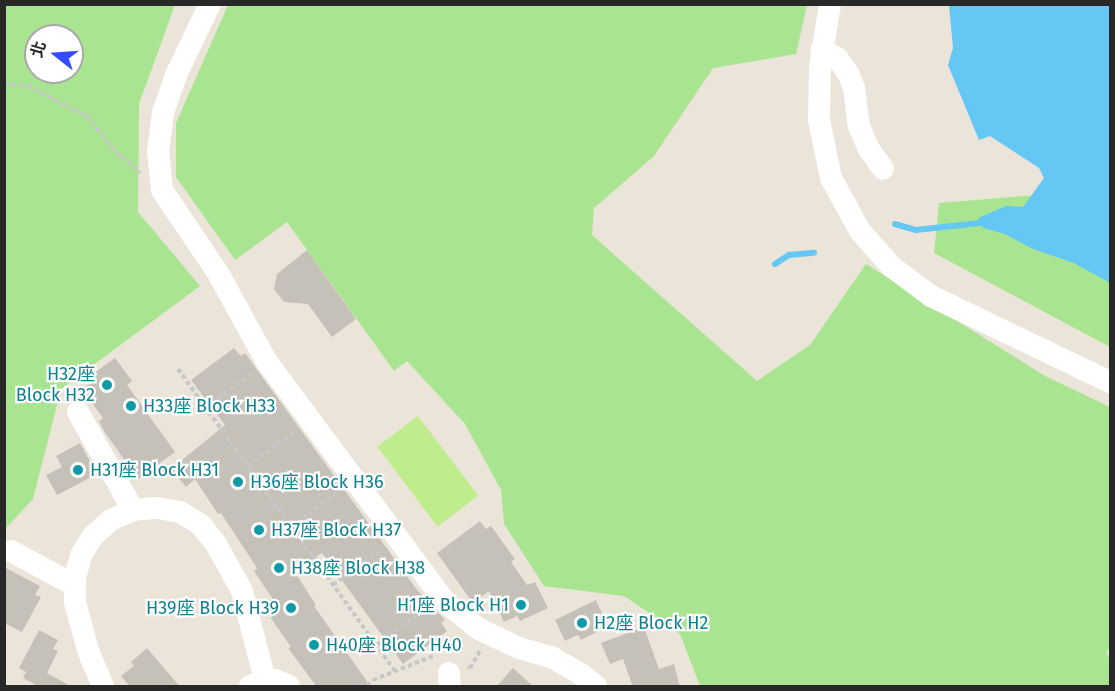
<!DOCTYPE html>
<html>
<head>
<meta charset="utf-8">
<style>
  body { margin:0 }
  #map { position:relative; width:1115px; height:691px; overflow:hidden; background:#ebe4d8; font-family:"Fira Sans","Noto Sans TC",sans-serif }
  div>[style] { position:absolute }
  .green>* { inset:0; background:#a9e591 }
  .pitch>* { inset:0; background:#bfed8c; transform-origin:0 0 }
  .water>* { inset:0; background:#64c7f4 }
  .stream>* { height:6px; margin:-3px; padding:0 3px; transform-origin:3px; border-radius:3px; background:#64c7f4 }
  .building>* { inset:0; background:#c6c1b8 }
  .path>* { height:4px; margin-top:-2px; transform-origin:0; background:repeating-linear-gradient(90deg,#c7c7c7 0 4.5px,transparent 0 7.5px) }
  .minor>* { height:22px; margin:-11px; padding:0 11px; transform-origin:11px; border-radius:11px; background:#fff }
  .dots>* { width:16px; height:16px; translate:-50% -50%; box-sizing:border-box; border:3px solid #fff; border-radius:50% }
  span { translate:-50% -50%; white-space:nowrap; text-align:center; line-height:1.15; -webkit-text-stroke:4.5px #fff; paint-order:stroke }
  .culture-label { font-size:18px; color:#0d838f }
  .right { translate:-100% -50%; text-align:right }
  .left { translate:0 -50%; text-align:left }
  .frame { position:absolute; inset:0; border:6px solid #282828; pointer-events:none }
  .north { position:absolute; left:24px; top:24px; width:60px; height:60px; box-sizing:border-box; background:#fff; border:2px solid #a9a9a9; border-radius:50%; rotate:287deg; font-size:16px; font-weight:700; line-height:24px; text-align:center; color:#282828 }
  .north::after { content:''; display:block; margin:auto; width:21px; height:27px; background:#314dff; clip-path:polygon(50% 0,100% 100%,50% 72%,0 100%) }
</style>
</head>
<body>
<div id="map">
  <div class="green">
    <i style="clip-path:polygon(evenodd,5px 4px,175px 5px,139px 104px,138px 212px,200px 286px,61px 389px,33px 499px,5px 529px,5px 4px,36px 36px,72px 36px,72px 72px,36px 72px,36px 36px)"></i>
    <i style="clip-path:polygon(228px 5px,807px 5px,796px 54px,713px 68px,654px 156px,594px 208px,592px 235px,757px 381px,810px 345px,866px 264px,1045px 376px,1110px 407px,1110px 648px,1106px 653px,1110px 658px,1110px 686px,700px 686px,680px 634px,624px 596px,544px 586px,504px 524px,501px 490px,465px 424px,407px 361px,394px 371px,287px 222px,235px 260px,176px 177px,176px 123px)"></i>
    <i style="clip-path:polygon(1049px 194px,1110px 229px,1110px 347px,934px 253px,939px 203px)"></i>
  </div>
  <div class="pitch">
    <i style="left:418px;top:416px;width:100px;height:51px;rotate:53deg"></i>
  </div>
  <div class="water">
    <i style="clip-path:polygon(949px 5px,1110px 5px,1110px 283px,1074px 263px,1033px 249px,1005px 234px,983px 228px,978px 218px,1006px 206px,1023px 207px,1044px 178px,1039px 168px,990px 136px,979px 140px,948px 65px,953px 48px)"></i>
  </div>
  <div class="stream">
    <i style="left:895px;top:224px;width:22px;rotate:16deg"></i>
    <i style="left:916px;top:230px;width:64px;rotate:-6.2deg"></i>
    <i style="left:775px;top:264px;width:17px;rotate:-33deg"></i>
    <i style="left:789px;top:255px;width:25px;rotate:-5deg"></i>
  </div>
  <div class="building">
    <i style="clip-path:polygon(307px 250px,356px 319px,332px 337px,308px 304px,284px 302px,274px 289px,277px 274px)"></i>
    <i style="clip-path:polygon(234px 348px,241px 356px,245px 353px,417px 590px,445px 620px,441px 623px,447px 631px,403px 664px,322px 553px,294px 571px,316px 605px,314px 606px,371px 687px,317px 687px,288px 648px,291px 647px,266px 611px,276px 604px,254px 571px,257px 568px,221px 513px,218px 514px,195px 479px,186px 487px,171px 469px,225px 425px,191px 380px)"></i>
    <i style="clip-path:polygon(115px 358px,132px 381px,127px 385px,175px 452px,138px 479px,104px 431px,99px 421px,103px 418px,82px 389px,94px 381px,90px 376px)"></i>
    <i style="clip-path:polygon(80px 443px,97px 474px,57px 495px,46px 475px,62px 467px,56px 456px)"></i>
    <i style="clip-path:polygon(480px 521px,486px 529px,491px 526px,515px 559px,511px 562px,527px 585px,535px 582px,548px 608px,520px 621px,517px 616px,504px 622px,489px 591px,473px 603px,437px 553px)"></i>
    <i style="clip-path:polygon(4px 567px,40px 586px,35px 595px,41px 597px,22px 632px,4px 623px)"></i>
    <i style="clip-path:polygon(596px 600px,608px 626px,581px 640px,578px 635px,565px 641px,555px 620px)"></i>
    <i style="clip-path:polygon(644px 627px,659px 669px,674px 664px,680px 687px,633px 687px,623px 659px,610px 664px,601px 643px)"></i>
    <i style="clip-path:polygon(39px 630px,58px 640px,53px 649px,58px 651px,47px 673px,72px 687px,40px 687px,23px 678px,26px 672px,19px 668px)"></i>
    <i style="clip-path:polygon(147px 648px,180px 687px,130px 687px,121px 676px,134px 666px,131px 662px)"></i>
    <i style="clip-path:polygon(513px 668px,534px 687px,496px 687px)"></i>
  </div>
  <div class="path">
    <i style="left:4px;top:83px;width:24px;rotate:7deg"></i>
    <i style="left:28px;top:86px;width:66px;rotate:27deg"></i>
    <i style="left:87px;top:116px;width:46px;rotate:51.1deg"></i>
    <i style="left:116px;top:152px;width:32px;rotate:41deg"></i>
    <i style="left:178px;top:369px;width:372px;rotate:54.3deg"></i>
    <i style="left:206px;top:408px;width:56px;rotate:-37.1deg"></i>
    <i style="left:248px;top:466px;width:59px;rotate:-36.1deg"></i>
    <i style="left:291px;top:527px;width:60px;rotate:-36.9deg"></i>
    <i style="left:333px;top:585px;width:59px;rotate:-36.1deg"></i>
    <i style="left:377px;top:645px;width:61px;rotate:-37.1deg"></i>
    <i style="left:468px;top:667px;width:2px;rotate:27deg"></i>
    <i style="left:470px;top:668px;width:20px;rotate:-60deg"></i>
    <i style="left:367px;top:686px;width:8px;rotate:-45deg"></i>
    <i style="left:373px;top:680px;width:68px;rotate:-21.6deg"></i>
  </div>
  <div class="minor">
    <i style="left:210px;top:4px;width:79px;rotate:115.6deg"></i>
    <i style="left:176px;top:75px;width:39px;rotate:109deg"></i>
    <i style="left:163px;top:112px;width:39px;rotate:97deg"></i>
    <i style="left:158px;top:151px;width:39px;rotate:84deg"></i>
    <i style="left:162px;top:190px;width:100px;rotate:56deg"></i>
    <i style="left:218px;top:273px;width:102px;rotate:61.2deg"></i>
    <i style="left:267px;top:362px;width:299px;rotate:53.4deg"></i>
    <i style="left:445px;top:602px;width:43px;rotate:38.5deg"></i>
    <i style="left:479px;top:629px;width:44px;rotate:25.4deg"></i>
    <i style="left:519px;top:648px;width:35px;rotate:16deg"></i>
    <i style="left:553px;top:658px;width:32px;rotate:30deg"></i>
    <i style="left:581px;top:674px;width:19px;rotate:39deg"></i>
    <i style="left:830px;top:4px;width:64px;rotate:99deg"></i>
    <i style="left:820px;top:67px;width:53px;rotate:91.1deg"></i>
    <i style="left:819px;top:120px;width:59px;rotate:78.3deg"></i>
    <i style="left:831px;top:178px;width:60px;rotate:61.3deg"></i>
    <i style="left:860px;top:231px;width:48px;rotate:48.4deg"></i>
    <i style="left:892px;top:267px;width:49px;rotate:36.6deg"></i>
    <i style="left:931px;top:296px;width:199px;rotate:25.7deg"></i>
    <i style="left:821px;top:50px;width:18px;rotate:27deg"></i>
    <i style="left:837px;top:58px;width:19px;rotate:54deg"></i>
    <i style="left:848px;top:73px;width:16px;rotate:68deg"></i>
    <i style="left:854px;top:88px;width:38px;rotate:83deg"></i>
    <i style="left:859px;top:126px;width:25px;rotate:67deg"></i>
    <i style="left:869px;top:149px;width:24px;rotate:55deg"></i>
    <i style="left:78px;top:412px;width:112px;rotate:60.7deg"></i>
    <i style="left:11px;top:551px;width:72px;rotate:28.4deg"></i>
    <i style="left:449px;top:673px;width:13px;rotate:86deg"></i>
    <i style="left:103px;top:686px;width:39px;rotate:-113deg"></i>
    <i style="left:88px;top:650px;width:50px;rotate:-105.2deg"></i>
    <i style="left:75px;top:602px;width:24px;rotate:-90deg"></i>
    <i style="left:75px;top:578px;width:24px;rotate:-75deg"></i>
    <i style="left:81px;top:555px;width:22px;rotate:-58deg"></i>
    <i style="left:93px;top:536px;width:24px;rotate:-42deg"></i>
    <i style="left:111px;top:520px;width:24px;rotate:-24deg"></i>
    <i style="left:133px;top:510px;width:24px;rotate:-5deg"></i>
    <i style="left:157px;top:508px;width:23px;rotate:10deg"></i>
    <i style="left:180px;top:512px;width:23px;rotate:31deg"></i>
    <i style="left:200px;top:524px;width:26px;rotate:51deg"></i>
    <i style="left:216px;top:544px;width:54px;rotate:61deg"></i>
    <i style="left:242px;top:591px;width:92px;rotate:75.5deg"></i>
    <i style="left:250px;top:686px;width:16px;rotate:-22deg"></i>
    <i style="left:265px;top:680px;width:10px"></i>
    <i style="left:275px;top:680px;width:15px;rotate:23deg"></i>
  </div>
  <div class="dots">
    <i style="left:107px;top:385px;background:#0f9aa8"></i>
    <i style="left:131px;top:406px;background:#0f9aa8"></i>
    <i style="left:78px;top:470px;background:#0f9aa8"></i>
    <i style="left:238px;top:482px;background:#0f9aa8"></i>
    <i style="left:259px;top:530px;background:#0f9aa8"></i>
    <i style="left:279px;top:568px;background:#0f9aa8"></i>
    <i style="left:521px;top:605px;background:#0f9aa8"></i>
    <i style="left:291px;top:608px;background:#0f9aa8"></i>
    <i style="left:582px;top:623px;background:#0f9aa8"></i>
    <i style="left:314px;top:645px;background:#0f9aa8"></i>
  </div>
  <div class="culture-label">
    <span class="right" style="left:95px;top:385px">H32座<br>Block H32</span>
    <span class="left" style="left:143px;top:406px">H33座 Block H33</span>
    <span class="left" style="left:90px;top:470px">H31座 Block H31</span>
    <span class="left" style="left:250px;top:482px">H36座 Block H36</span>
    <span class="left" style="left:271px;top:530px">H37座 Block H37</span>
    <span class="left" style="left:291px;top:568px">H38座 Block H38</span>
    <span class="right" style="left:509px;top:605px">H1座 Block H1</span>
    <span class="right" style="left:279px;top:608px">H39座 Block H39</span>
    <span class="left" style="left:594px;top:623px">H2座 Block H2</span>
    <span class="left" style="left:326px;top:645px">H40座 Block H40</span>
  </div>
  <div class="frame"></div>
  <div class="north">北</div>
</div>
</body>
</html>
